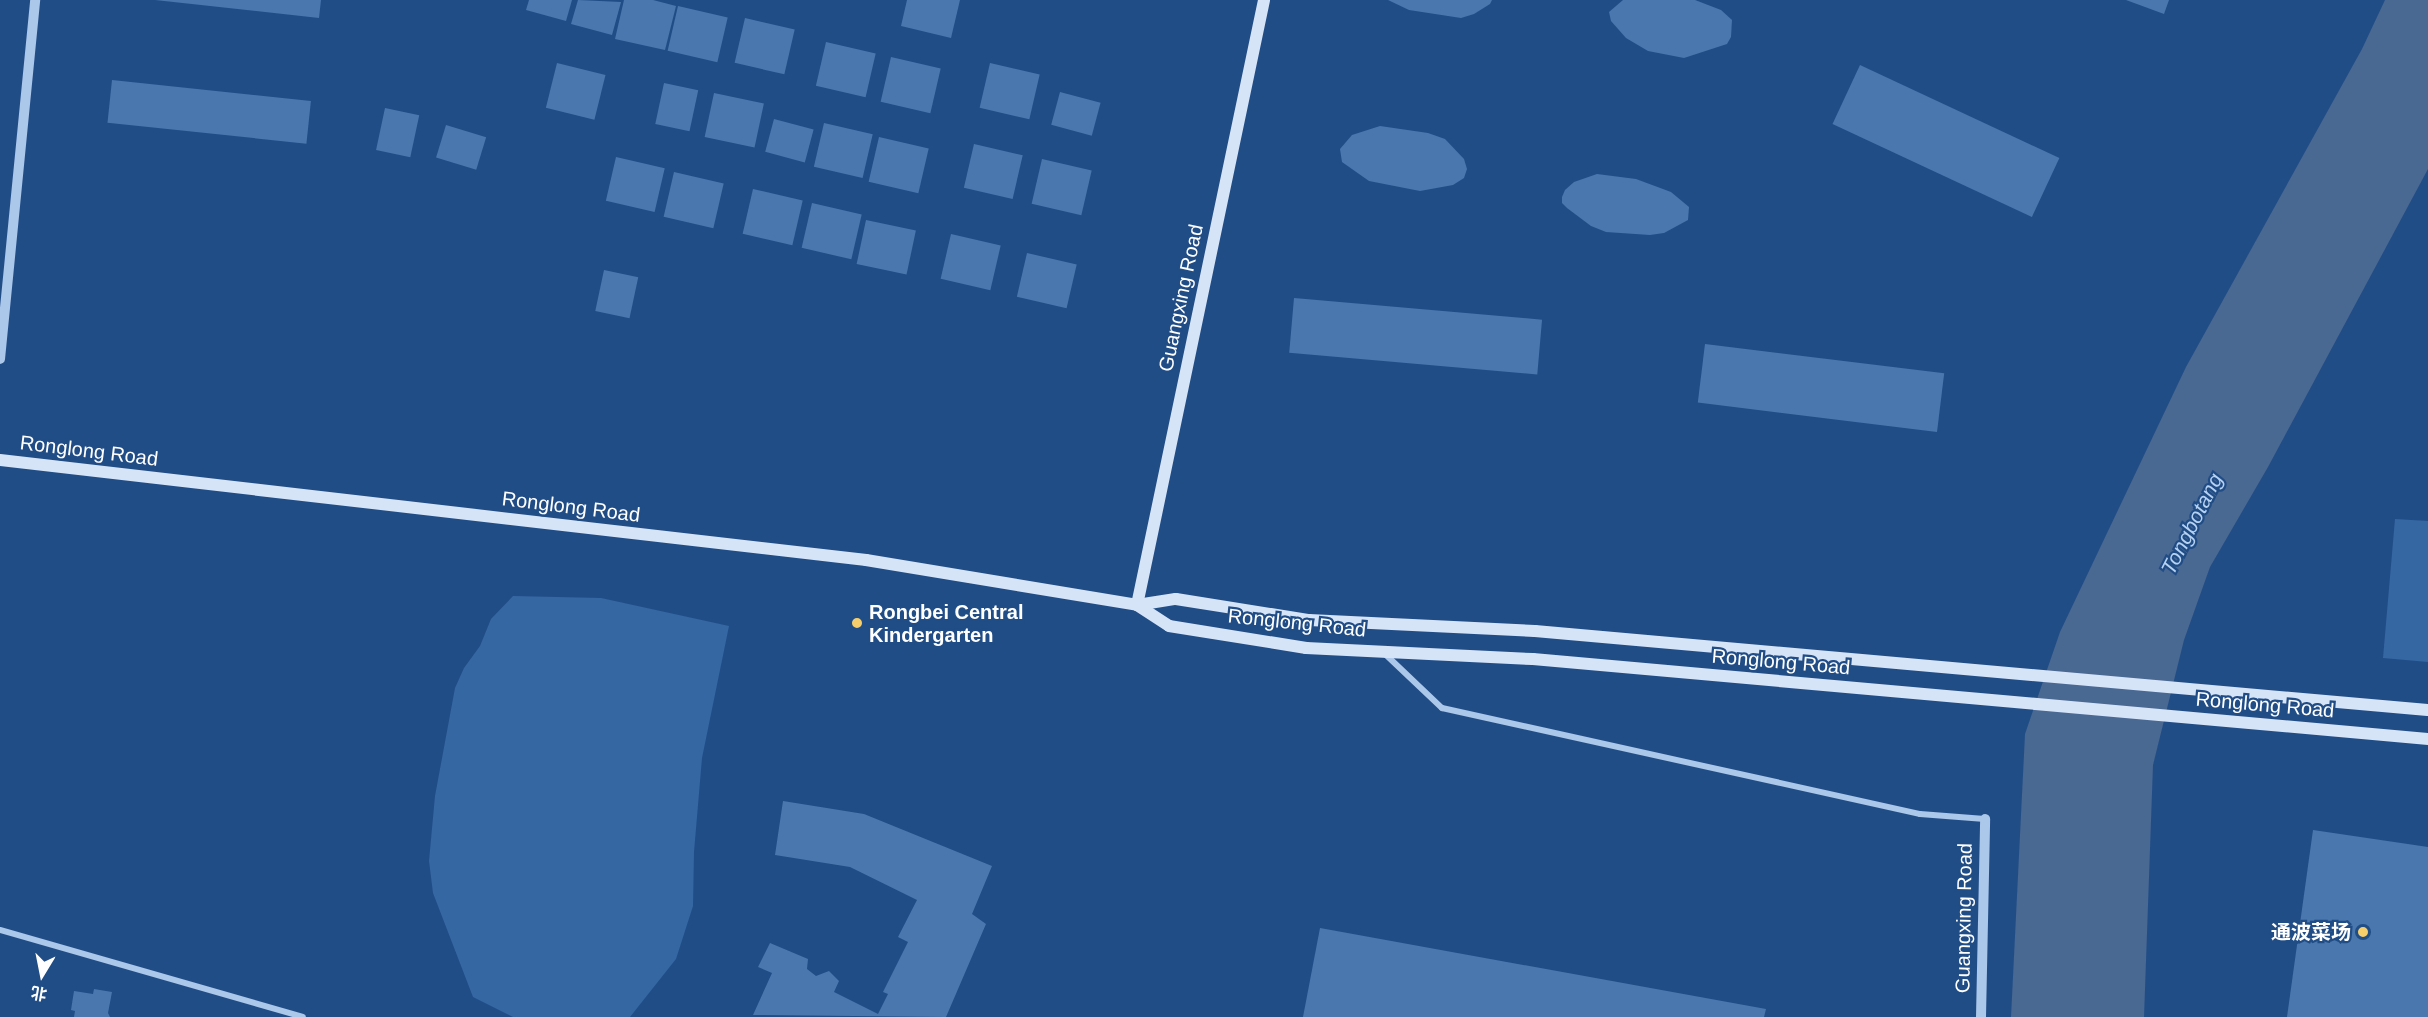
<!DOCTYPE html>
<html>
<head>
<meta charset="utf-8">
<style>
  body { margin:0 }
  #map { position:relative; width:2428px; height:1017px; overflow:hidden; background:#214d86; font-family:Arial,"Noto Sans SC",sans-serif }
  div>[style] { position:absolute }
  .green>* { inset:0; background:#3567a3 }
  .water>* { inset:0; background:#496892 }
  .building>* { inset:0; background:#4a77ae; transform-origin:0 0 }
  .minor>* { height:6px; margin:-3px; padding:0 3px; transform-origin:3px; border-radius:3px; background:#abc7ea }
  .tertiary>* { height:10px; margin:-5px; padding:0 5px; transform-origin:5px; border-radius:5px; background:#abc7ea }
  .secondary>* { height:12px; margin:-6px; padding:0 6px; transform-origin:6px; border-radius:6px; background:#d6e4f8 }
  .dots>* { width:16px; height:16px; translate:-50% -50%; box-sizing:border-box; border:3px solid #214d86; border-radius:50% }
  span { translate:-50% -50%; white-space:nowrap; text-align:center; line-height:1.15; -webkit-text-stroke:4.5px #214d86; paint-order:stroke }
  .street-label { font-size:20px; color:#fff }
  .poi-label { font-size:20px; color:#fff; font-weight:700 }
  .left { translate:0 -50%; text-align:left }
  .right { translate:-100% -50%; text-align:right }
  .water-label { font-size:21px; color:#b7d1f1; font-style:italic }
  .north { position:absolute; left:12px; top:945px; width:60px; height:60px; -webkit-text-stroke:4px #214d86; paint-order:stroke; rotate:190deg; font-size:16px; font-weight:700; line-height:24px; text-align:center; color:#fff }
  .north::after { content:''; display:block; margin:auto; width:21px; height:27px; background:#fff; clip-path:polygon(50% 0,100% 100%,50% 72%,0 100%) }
</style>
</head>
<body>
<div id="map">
  <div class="green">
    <i style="clip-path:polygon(2395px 519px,2428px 521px,2428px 662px,2383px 658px)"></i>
    <i style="clip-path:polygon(513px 596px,601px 598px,729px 626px,702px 758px,694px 852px,693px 906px,676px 959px,630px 1017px,513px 1017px,473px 997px,433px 893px,429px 861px,435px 796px,455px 688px,464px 668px,480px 646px,491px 619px)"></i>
  </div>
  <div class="water">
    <i style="clip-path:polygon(2385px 0,2428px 0,2428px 169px,2268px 467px,2210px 567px,2184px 640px,2153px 765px,2144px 1017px,2011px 1017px,2025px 734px,2060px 632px,2186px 367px,2362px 49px)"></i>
  </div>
  <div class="building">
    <i style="clip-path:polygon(155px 0,321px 0,319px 18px)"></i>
    <i style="clip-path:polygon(529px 0,572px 0,566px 21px,526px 10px)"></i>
    <i style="clip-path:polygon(578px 0,621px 2px,612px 35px,571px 24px)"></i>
    <i style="clip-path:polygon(624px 0,653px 0,676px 6px,665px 50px,615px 39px)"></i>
    <i style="clip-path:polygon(907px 0,960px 0,951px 38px,901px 26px)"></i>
    <i style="clip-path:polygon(1388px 0,1492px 0,1490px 4px,1474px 14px,1461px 18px,1409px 10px)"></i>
    <i style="clip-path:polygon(1623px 0,1695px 0,1721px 10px,1732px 20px,1731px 37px,1727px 44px,1684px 58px,1648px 51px,1626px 38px,1611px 21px,1609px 12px)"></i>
    <i style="clip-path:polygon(2126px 0,2169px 0,2164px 14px)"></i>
    <i style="left:678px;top:6px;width:51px;height:46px;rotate:13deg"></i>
    <i style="left:745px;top:18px;width:51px;height:46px;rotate:13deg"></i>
    <i style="left:826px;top:42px;width:51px;height:45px;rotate:13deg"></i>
    <i style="left:891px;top:57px;width:51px;height:46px;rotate:13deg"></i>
    <i style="left:557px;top:63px;width:50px;height:46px;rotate:14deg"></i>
    <i style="left:990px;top:63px;width:51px;height:46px;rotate:13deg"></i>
    <i style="left:1860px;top:65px;width:220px;height:65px;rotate:25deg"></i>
    <i style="left:112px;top:80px;width:200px;height:43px;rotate:6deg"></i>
    <i style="left:664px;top:83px;width:35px;height:42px;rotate:12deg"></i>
    <i style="left:1060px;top:92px;width:42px;height:34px;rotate:15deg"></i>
    <i style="left:714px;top:93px;width:51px;height:45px;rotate:12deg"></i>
    <i style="left:385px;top:108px;width:35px;height:43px;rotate:12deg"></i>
    <i style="left:774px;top:119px;width:41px;height:34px;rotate:15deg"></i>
    <i style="left:824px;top:123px;width:50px;height:45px;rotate:13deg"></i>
    <i style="left:446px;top:125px;width:42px;height:34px;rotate:17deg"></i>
    <i style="clip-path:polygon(1380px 126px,1428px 133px,1445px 139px,1464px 159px,1467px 169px,1464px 178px,1453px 185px,1420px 191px,1369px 181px,1342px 162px,1340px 149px,1352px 135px)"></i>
    <i style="left:879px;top:137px;width:51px;height:46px;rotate:13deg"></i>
    <i style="left:974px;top:144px;width:50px;height:45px;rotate:13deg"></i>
    <i style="left:616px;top:157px;width:50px;height:45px;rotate:13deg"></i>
    <i style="left:1042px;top:159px;width:51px;height:46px;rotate:13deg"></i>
    <i style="left:674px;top:172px;width:51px;height:46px;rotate:13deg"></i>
    <i style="clip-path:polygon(1597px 174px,1636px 179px,1671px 192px,1689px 207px,1688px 220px,1664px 233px,1650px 235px,1606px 232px,1591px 226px,1567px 208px,1562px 203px,1562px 197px,1565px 190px,1574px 182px)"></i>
    <i style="left:753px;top:189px;width:51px;height:46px;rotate:13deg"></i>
    <i style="left:812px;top:203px;width:51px;height:46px;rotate:13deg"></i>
    <i style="left:866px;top:220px;width:51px;height:45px;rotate:12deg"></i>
    <i style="left:951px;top:234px;width:51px;height:46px;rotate:13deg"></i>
    <i style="left:1027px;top:253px;width:51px;height:45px;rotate:13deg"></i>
    <i style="left:604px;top:270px;width:35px;height:42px;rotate:12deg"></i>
    <i style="left:1294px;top:298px;width:249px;height:55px;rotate:5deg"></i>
    <i style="left:1705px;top:344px;width:241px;height:59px;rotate:7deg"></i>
    <i style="clip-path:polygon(783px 801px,864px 814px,992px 866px,972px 914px,986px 924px,946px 1017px,753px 1015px,772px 973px,758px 967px,770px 943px,808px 959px,807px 969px,816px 976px,829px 971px,839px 981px,834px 992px,878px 1014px,888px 994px,883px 992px,908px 942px,898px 937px,917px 900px,850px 867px,775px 855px)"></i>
    <i style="clip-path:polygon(2313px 830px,2428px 847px,2428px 1017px,2287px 1017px)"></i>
    <i style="clip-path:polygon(1320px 928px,1766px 1009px,1764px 1017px,1303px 1017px)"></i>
    <i style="clip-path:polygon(94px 989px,112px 992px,108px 1013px,110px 1017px,74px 1017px,75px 1011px,71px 1010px,74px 991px,93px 994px)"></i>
  </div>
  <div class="minor">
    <i style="left:1384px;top:653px;width:80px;rotate:43.5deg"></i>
    <i style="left:1442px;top:708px;width:490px;rotate:12.5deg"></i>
    <i style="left:1920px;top:814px;width:65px;rotate:4.4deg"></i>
    <i style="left:0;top:930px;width:315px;rotate:16deg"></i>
  </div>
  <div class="tertiary">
    <i style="left:0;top:359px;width:361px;rotate:-84.4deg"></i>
    <i style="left:1981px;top:1017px;width:198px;rotate:-88.8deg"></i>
  </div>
  <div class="secondary">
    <i style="left:0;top:460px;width:872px;rotate:6.59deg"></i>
    <i style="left:866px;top:560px;width:275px;rotate:9.4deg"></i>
    <i style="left:1137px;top:605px;width:39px;rotate:-9deg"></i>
    <i style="left:1176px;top:599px;width:135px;rotate:9deg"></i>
    <i style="left:1309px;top:620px;width:226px;rotate:2.8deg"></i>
    <i style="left:1535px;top:631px;width:896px;rotate:5.06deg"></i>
    <i style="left:1137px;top:605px;width:38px;rotate:33deg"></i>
    <i style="left:1169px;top:626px;width:139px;rotate:9.1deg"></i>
    <i style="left:1306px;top:648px;width:227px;rotate:2.8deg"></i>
    <i style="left:1533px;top:659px;width:899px;rotate:5.11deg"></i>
    <i style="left:1137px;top:605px;width:618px;rotate:-78.14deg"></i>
  </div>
  <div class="dots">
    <i style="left:857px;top:623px;background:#f6cf6c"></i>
    <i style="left:2363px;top:932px;background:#f6cf6c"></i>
  </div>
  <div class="street-label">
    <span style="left:1181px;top:298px;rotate:-78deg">Guangxing Road</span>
    <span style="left:89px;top:451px;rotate:7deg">Ronglong Road</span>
    <span style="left:571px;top:507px;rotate:7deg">Ronglong Road</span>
    <span style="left:1297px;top:623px;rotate:6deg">Ronglong Road</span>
    <span style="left:1781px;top:662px;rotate:5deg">Ronglong Road</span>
    <span style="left:2265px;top:705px;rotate:5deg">Ronglong Road</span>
    <span style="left:1964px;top:918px;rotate:-89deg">Guangxing Road</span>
  </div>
  <div class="poi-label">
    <span class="left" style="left:869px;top:624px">Rongbei Central<br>Kindergarten</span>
    <span class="right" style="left:2351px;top:932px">通波菜场</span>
  </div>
  <div class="water-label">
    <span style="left:2192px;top:524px;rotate:-63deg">Tongbotang</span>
  </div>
  <div class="north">北</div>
</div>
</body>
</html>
